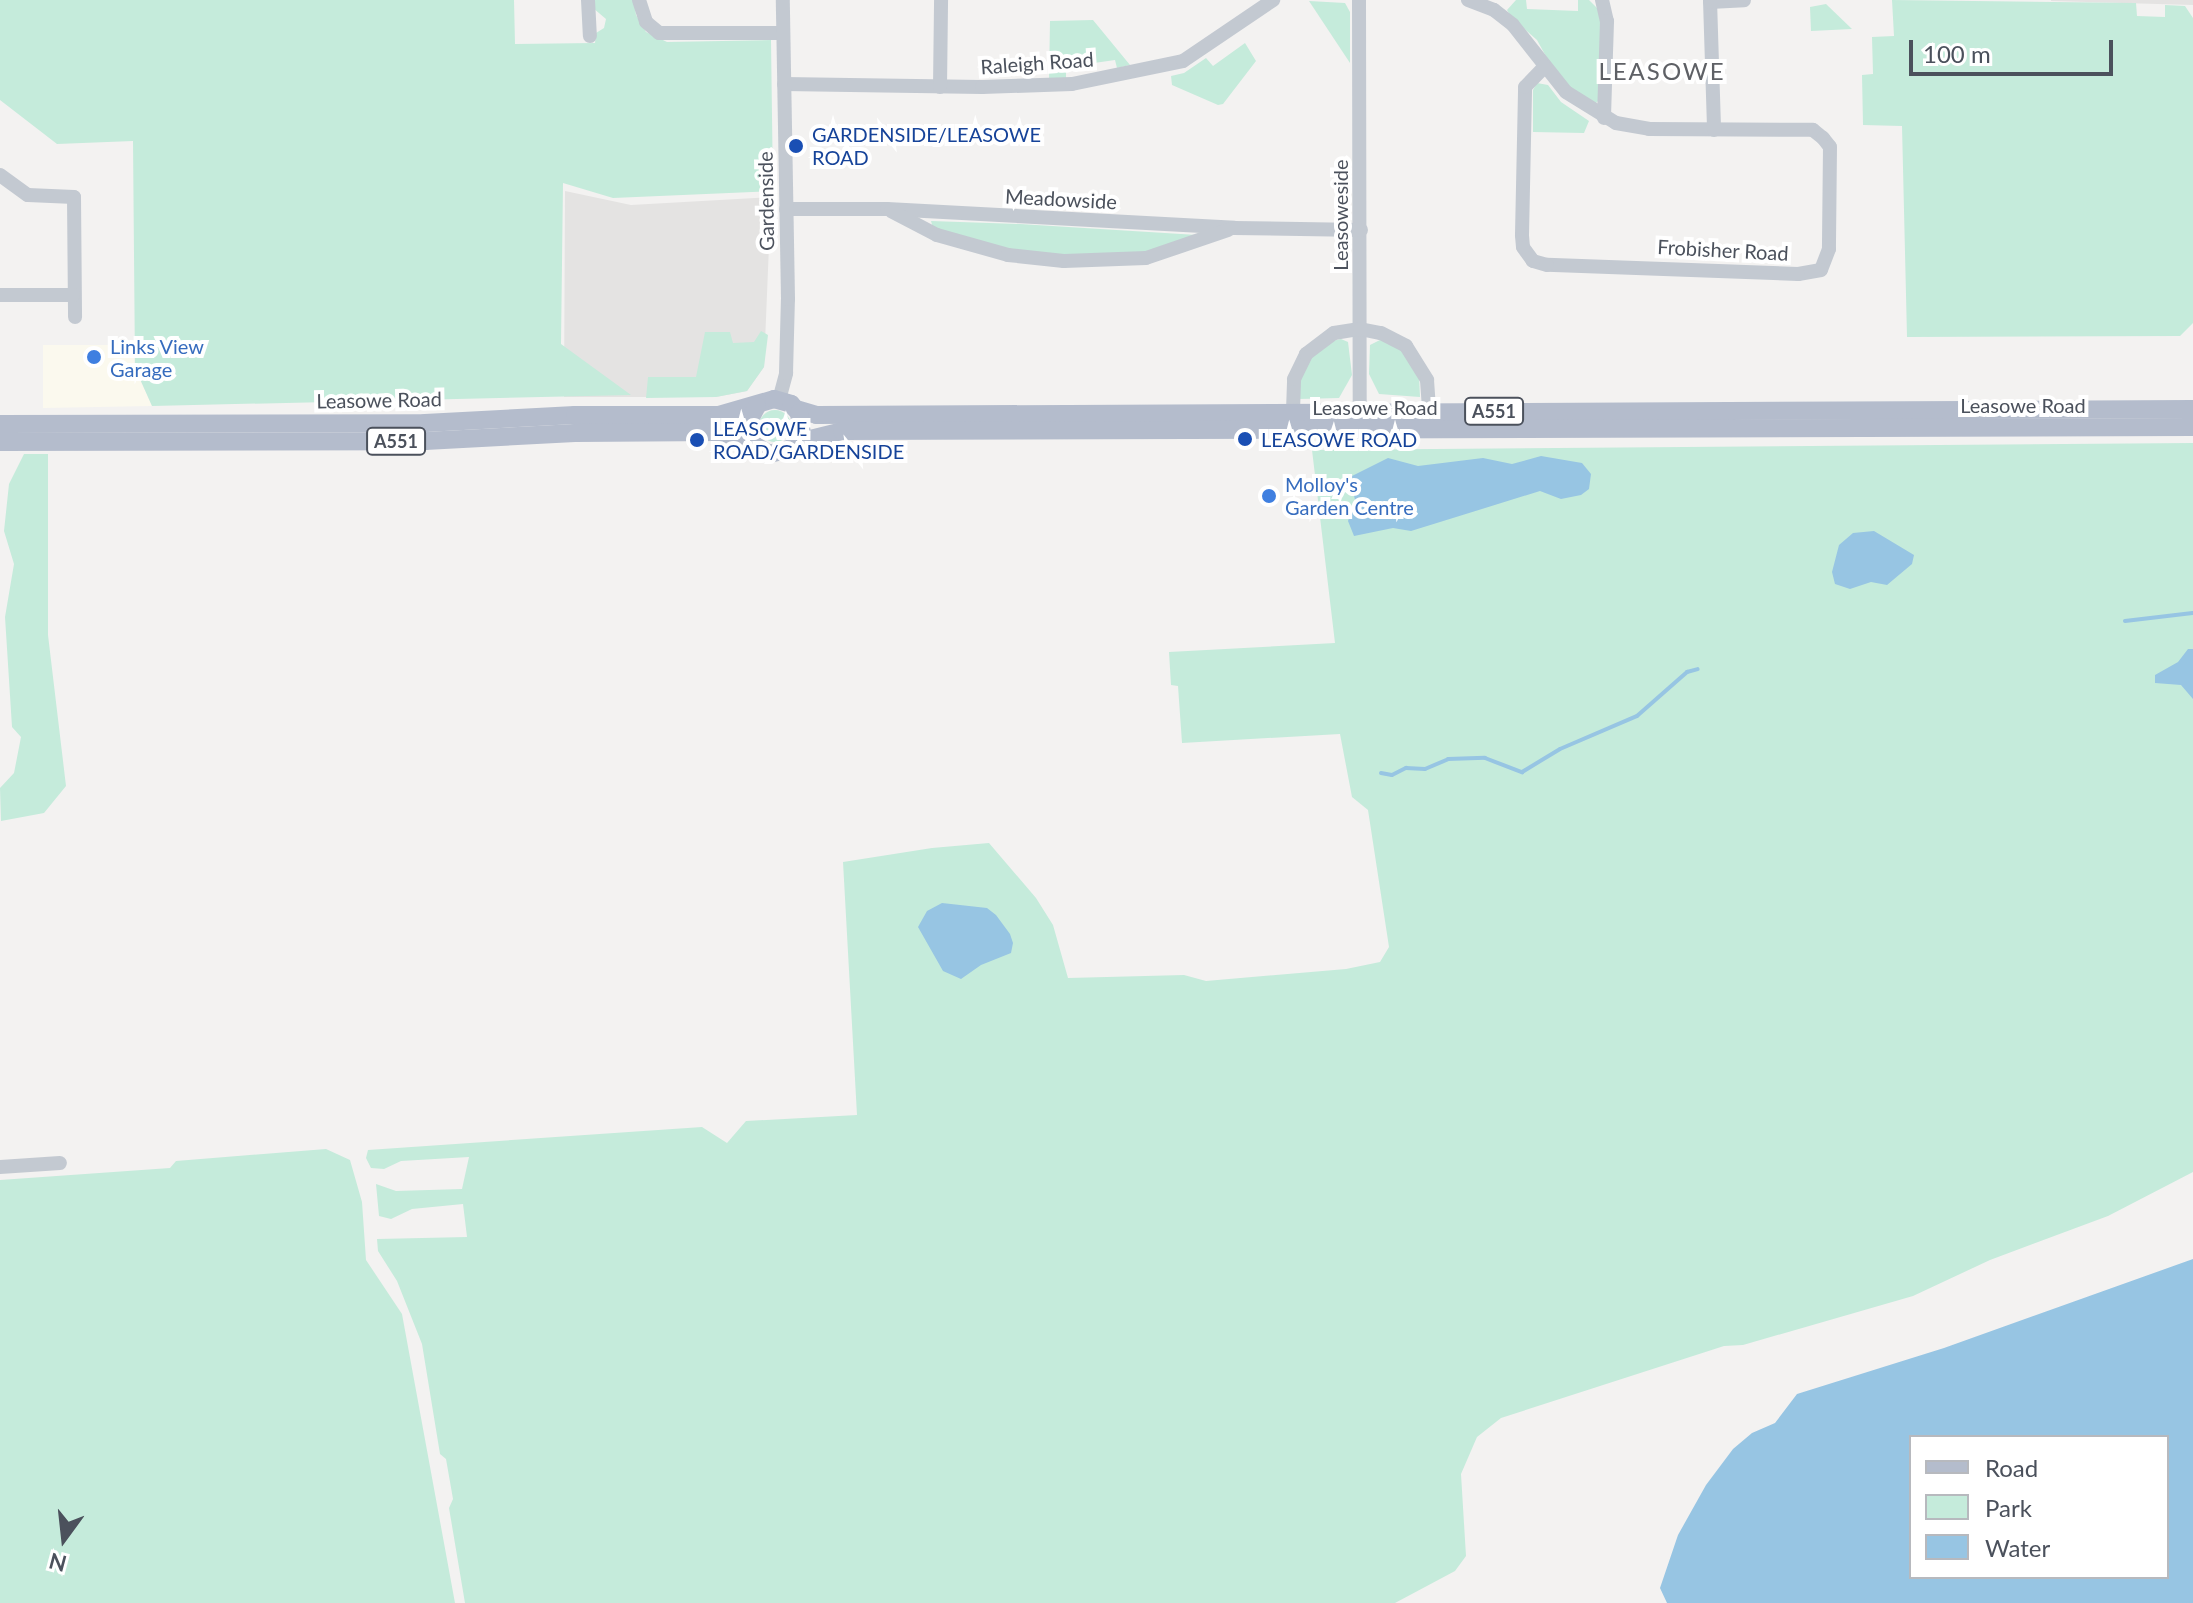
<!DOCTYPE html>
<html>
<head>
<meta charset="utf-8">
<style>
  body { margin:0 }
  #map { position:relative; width:2193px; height:1603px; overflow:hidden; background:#f3f2f1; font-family:Lato,sans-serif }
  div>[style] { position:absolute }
  .commercial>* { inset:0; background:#fbf9ee }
  .education>* { inset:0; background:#e4e3e2 }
  .green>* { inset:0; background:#c5ebdb }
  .round { border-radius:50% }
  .water>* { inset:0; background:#97c5e3 }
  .stream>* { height:4px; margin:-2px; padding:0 2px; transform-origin:2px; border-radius:2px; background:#97c5e3 }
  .minor>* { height:14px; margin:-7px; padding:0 7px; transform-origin:7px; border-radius:7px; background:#c3c9d1 }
  .major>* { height:18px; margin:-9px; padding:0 9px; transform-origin:9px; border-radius:9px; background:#b4bccc }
  .dots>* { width:22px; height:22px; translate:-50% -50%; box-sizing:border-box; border:4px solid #fff; border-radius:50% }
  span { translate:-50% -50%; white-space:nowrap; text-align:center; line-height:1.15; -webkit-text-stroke:8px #fff; paint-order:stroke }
  .shield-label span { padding:2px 6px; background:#fff; border:2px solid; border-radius:6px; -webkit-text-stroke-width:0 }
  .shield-label { font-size:18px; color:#4b515c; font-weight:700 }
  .street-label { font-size:20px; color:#4b515c }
  .transit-label { font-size:20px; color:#164399 }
  .left { translate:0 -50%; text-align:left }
  .shop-label { font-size:20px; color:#366cbe }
  .quarter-label { font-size:24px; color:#5e6065; letter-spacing:2px }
  .legend { position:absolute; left:1909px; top:1435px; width:260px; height:144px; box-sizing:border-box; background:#fff; border:2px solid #b7b9be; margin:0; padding:10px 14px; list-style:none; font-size:24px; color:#4b515c }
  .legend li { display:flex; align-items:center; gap:16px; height:40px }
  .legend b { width:40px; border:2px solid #b7b9be }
  .north { position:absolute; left:24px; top:1499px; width:80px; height:80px; -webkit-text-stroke:6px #fff; paint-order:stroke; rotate:195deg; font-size:22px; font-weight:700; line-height:32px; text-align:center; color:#4b515c }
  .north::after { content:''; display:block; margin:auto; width:28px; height:36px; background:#4b515c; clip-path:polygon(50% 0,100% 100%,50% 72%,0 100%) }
  .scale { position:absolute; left:1909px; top:40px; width:204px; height:36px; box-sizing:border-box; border:4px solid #4b515c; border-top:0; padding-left:10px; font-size:24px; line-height:28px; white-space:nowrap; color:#4b515c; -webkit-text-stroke:6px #fff; paint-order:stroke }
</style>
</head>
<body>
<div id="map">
  <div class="commercial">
    <i style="clip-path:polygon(43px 345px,133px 345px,135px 368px,152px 406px,43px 408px)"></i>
  </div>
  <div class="education">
    <i style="clip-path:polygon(2051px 0,2193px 0,2193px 5px,2051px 1px)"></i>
    <i style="clip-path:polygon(565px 191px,631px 205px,771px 197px,764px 367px,747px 391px,716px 397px,564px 397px)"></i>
  </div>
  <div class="green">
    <i style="clip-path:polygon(0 0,514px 0,515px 44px,595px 43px,596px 33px,604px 28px,606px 19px,593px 8px,593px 0,634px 0,636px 15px,646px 32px,667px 42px,771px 40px,773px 191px,613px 198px,563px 183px,561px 344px,631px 395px,152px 406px,135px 368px,133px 141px,57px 144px,0 100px)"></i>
    <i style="clip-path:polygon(1516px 0,1526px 0,1527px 9px,1578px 11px,1578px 0,1589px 0,1597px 8px,1601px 18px,1599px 100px,1593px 106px,1582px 100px,1553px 69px,1537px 40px,1512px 18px,1507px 10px)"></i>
    <i style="clip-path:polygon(1892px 0,2136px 3px,2137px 16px,2165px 17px,2165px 5px,2185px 6px,2193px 18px,2193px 323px,2180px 336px,1907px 337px,1902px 126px,1863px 125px,1862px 75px,1873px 74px,1872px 37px,1894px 36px)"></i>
    <i style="clip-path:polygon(1309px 1px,1345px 3px,1350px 12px,1350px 63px)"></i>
    <i style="clip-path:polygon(1826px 4px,1852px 29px,1811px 31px,1810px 7px)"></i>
    <i style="clip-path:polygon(1093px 20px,1130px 65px,1117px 68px,1115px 60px,1066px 67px,1066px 78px,1049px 80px,1050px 21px)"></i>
    <i style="clip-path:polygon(1245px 43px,1256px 61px,1223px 104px,1218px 105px,1172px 85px,1171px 76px,1184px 73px,1206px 58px,1213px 66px)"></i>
    <i style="clip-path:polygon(1537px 83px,1548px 85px,1561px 102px,1589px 121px,1584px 133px,1533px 132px,1533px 90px)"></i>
    <i style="clip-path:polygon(931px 221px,1020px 224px,1197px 235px,1194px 240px,1126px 256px,1060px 257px,996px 248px,933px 228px)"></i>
    <i style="clip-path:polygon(761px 331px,768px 335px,764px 367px,747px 391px,716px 397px,646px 398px,648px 377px,696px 377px,705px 332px,730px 332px,733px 343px,754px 342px)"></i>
    <i style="clip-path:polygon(1341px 339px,1348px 342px,1352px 375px,1339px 398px,1299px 399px,1300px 377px,1310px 355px,1327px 342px)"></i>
    <i style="clip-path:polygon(1380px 340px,1394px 344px,1409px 356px,1419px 375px,1420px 397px,1379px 394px,1369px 374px,1370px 345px)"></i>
    <i class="round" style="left:759px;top:410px;width:32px;height:32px"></i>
    <i style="clip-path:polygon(2193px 443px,2193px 1172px,2108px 1216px,1990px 1260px,1913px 1296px,1743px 1345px,1724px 1346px,1501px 1418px,1477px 1437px,1461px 1474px,1466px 1556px,1455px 1571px,1395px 1603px,465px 1603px,449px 1508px,453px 1499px,446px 1459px,440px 1454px,422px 1344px,397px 1281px,378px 1251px,377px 1239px,467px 1237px,463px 1204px,412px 1209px,391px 1219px,379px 1216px,376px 1184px,396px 1191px,462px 1189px,469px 1157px,401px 1161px,384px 1169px,371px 1168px,366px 1158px,368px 1150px,702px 1127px,727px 1143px,746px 1121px,857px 1115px,843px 862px,932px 848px,989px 843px,1036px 898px,1053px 925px,1068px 978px,1184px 975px,1206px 981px,1346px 969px,1380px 962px,1389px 947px,1368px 810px,1352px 797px,1340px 734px,1182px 743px,1178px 686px,1171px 685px,1169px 652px,1335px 643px,1312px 450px)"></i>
    <i style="clip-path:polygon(24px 454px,48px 454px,48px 635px,66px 786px,44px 813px,1px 821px,0 788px,14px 773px,21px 737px,12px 727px,5px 617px,14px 564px,4px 531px,9px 484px)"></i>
    <i style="clip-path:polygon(326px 1149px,350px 1160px,362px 1202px,366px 1260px,402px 1314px,455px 1603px,0 1603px,0 1180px,170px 1168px,176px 1161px)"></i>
  </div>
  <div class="water">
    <i style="clip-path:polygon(1541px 456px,1582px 463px,1591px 474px,1589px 489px,1581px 495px,1561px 499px,1540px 491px,1411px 531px,1393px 528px,1354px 536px,1348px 521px,1355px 500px,1350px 477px,1388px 458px,1418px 466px,1483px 458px,1512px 464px)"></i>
    <i style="clip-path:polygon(1874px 531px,1914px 555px,1912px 564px,1887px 585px,1871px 582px,1850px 589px,1835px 584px,1832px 572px,1839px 545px,1853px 533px)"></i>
    <i style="clip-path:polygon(2188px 649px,2193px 649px,2193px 699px,2181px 685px,2155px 683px,2155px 675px,2178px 662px)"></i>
    <i style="clip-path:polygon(942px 903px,987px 908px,996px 915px,1010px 934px,1013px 943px,1011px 953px,981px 965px,961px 979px,943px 971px,918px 927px,927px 911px)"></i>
    <i style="clip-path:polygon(evenodd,2193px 1259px,2193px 1603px,1667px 1603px,1660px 1588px,1678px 1535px,1706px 1485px,1733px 1449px,1752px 1433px,1775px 1423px,1797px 1394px,1944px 1348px,2193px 1259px,1911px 1437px,2167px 1437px,2167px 1577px,1911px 1577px,1911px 1437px)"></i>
  </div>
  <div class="stream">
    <i style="left:2125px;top:621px;width:68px;rotate:-6.7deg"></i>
    <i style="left:1381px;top:773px;width:11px;rotate:10deg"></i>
    <i style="left:1392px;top:775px;width:16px;rotate:-27deg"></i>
    <i style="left:1406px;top:768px;width:19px;rotate:3deg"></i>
    <i style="left:1425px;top:769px;width:25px;rotate:-23deg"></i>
    <i style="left:1448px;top:759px;width:37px;rotate:-2deg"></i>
    <i style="left:1485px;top:758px;width:40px;rotate:21deg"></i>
    <i style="left:1522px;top:772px;width:44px;rotate:-31.2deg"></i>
    <i style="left:1560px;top:749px;width:84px;rotate:-23.2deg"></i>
    <i style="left:1637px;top:716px;width:67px;rotate:-41.3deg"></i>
    <i style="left:1687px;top:672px;width:11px;rotate:-15deg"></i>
  </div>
  <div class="minor">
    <i style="left:588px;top:0;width:36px;rotate:87deg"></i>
    <i style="left:639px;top:0;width:23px;rotate:72deg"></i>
    <i style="left:646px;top:22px;width:17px;rotate:40deg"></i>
    <i style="left:659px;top:33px;width:124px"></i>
    <i style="left:1359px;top:0;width:420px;rotate:89.9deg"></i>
    <i style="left:1468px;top:0;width:28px;rotate:21deg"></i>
    <i style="left:1494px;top:10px;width:24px;rotate:38deg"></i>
    <i style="left:1513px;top:25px;width:85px;rotate:51.7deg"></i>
    <i style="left:1566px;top:92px;width:59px;rotate:31.8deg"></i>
    <i style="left:1616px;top:123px;width:34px;rotate:10deg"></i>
    <i style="left:1649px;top:129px;width:164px;rotate:0.3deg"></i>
    <i style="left:1813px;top:130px;width:13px;rotate:39deg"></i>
    <i style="left:1823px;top:138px;width:11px;rotate:52deg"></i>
    <i style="left:1830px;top:147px;width:102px;rotate:90.6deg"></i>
    <i style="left:1829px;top:249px;width:22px;rotate:111deg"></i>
    <i style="left:1821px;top:270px;width:23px;rotate:170deg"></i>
    <i style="left:1798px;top:274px;width:251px;rotate:-177.9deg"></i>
    <i style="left:1547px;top:265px;width:15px;rotate:-164deg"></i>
    <i style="left:1533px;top:261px;width:17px;rotate:-126deg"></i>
    <i style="left:1523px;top:247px;width:12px;rotate:-95deg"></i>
    <i style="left:1522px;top:235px;width:148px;rotate:-88.8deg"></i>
    <i style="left:1525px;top:87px;width:28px;rotate:-46deg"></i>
    <i style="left:1602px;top:0;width:22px;rotate:77deg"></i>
    <i style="left:1607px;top:21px;width:97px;rotate:91.8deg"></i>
    <i style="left:1710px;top:0;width:130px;rotate:88.2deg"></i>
    <i style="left:1710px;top:2px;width:34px;rotate:-3deg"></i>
    <i style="left:784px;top:84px;width:198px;rotate:0.9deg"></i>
    <i style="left:982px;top:87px;width:90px;rotate:-1.9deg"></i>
    <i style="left:1072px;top:84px;width:113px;rotate:-11.7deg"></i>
    <i style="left:1183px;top:61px;width:109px;rotate:-34.1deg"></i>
    <i style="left:940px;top:87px;width:87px;rotate:-89.3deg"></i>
    <i style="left:0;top:175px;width:34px;rotate:36deg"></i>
    <i style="left:28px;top:195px;width:46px;rotate:2.5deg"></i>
    <i style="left:74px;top:197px;width:120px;rotate:89.5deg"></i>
    <i style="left:786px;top:209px;width:101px"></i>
    <i style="left:887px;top:209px;width:348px;rotate:3.1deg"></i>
    <i style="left:1234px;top:228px;width:127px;rotate:0.9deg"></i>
    <i style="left:891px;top:211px;width:52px;rotate:27.6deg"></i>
    <i style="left:937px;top:235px;width:74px;rotate:15.7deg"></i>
    <i style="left:1008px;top:255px;width:56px;rotate:6.1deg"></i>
    <i style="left:1064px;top:261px;width:82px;rotate:-2.1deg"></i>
    <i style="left:1146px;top:258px;width:87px;rotate:-18.9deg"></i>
    <i style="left:0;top:295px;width:73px"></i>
    <i style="left:779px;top:400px;width:28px;rotate:-75deg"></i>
    <i style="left:786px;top:373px;width:74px;rotate:-88.5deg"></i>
    <i style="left:788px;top:299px;width:299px;rotate:-91deg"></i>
    <i style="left:1293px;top:411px;width:32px;rotate:-88deg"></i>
    <i style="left:1294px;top:379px;width:28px;rotate:-64deg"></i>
    <i style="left:1306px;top:354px;width:35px;rotate:-37deg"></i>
    <i style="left:1334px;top:333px;width:26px;rotate:-9deg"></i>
    <i style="left:1360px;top:329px;width:21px;rotate:11deg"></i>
    <i style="left:1381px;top:333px;width:28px;rotate:27deg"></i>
    <i style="left:1406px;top:346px;width:40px;rotate:58deg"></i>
    <i style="left:1427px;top:380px;width:31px;rotate:86deg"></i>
    <i style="left:0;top:1167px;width:60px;rotate:-3.8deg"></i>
  </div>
  <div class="major">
    <i style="left:796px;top:409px;width:22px;rotate:16deg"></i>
    <i style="left:817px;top:415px;width:1376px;rotate:-0.25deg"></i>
    <i style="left:0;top:424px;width:425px;rotate:-0.1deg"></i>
    <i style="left:425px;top:423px;width:150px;rotate:-3.1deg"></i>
    <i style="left:575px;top:415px;width:144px"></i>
    <i style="left:719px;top:415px;width:57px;rotate:-16.2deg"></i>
    <i style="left:774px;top:399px;width:18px;rotate:16deg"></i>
    <i style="left:791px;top:404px;width:12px;rotate:48deg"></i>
    <i style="left:799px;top:413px;width:21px;rotate:82deg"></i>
    <i style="left:802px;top:434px;width:17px;rotate:126deg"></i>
    <i style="left:792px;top:448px;width:24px;rotate:165deg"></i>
    <i style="left:769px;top:454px;width:19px;rotate:-148deg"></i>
    <i style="left:753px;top:444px;width:22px;rotate:-103deg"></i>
    <i style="left:748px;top:423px;width:19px;rotate:-62deg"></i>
    <i style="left:0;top:442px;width:425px;rotate:-0.1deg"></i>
    <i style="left:425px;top:441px;width:150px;rotate:-3.1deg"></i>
    <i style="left:575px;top:433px;width:144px;rotate:-0.4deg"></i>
    <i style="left:719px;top:432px;width:36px;rotate:19deg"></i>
    <i style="left:798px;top:442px;width:45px;rotate:-14deg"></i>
    <i style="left:842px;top:431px;width:1351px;rotate:-0.17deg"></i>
  </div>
  <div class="dots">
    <i style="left:796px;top:146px;background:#1a4fb4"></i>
    <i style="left:94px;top:357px;background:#3f7fe0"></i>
    <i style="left:1245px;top:439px;background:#1a4fb4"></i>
    <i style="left:697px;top:440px;background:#1a4fb4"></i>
    <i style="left:1269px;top:496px;background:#3f7fe0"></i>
  </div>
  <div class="shield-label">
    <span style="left:1494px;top:411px">A551</span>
    <span style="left:396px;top:441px">A551</span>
  </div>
  <div class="street-label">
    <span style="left:1037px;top:63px;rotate:-4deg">Raleigh Road</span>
    <span style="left:1061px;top:199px;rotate:3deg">Meadowside</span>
    <span style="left:766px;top:201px;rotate:-91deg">Gardenside</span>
    <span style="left:1340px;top:215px;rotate:-90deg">Leasoweside</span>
    <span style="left:1723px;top:250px;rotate:3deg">Frobisher Road</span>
    <span style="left:379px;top:400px;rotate:-1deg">Leasowe Road</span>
    <span style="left:2023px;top:405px">Leasowe Road</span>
    <span style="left:1375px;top:407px">Leasowe Road</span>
  </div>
  <div class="transit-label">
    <span class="left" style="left:812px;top:146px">GARDENSIDE/LEASOWE<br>ROAD</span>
    <span class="left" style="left:713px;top:440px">LEASOWE<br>ROAD/GARDENSIDE</span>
    <span class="left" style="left:1261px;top:439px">LEASOWE ROAD</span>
  </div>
  <div class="shop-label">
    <span class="left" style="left:110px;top:358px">Links View<br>Garage</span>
    <span class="left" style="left:1285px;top:496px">Molloy's<br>Garden Centre</span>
  </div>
  <div class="quarter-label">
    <span style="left:1662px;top:71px">LEASOWE</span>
  </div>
  <ul class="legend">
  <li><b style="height:10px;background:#b4bccc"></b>Road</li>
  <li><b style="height:22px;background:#c5ebdb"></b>Park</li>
  <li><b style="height:22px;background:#97c5e3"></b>Water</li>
  </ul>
  <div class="north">N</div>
  <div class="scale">100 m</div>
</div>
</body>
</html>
